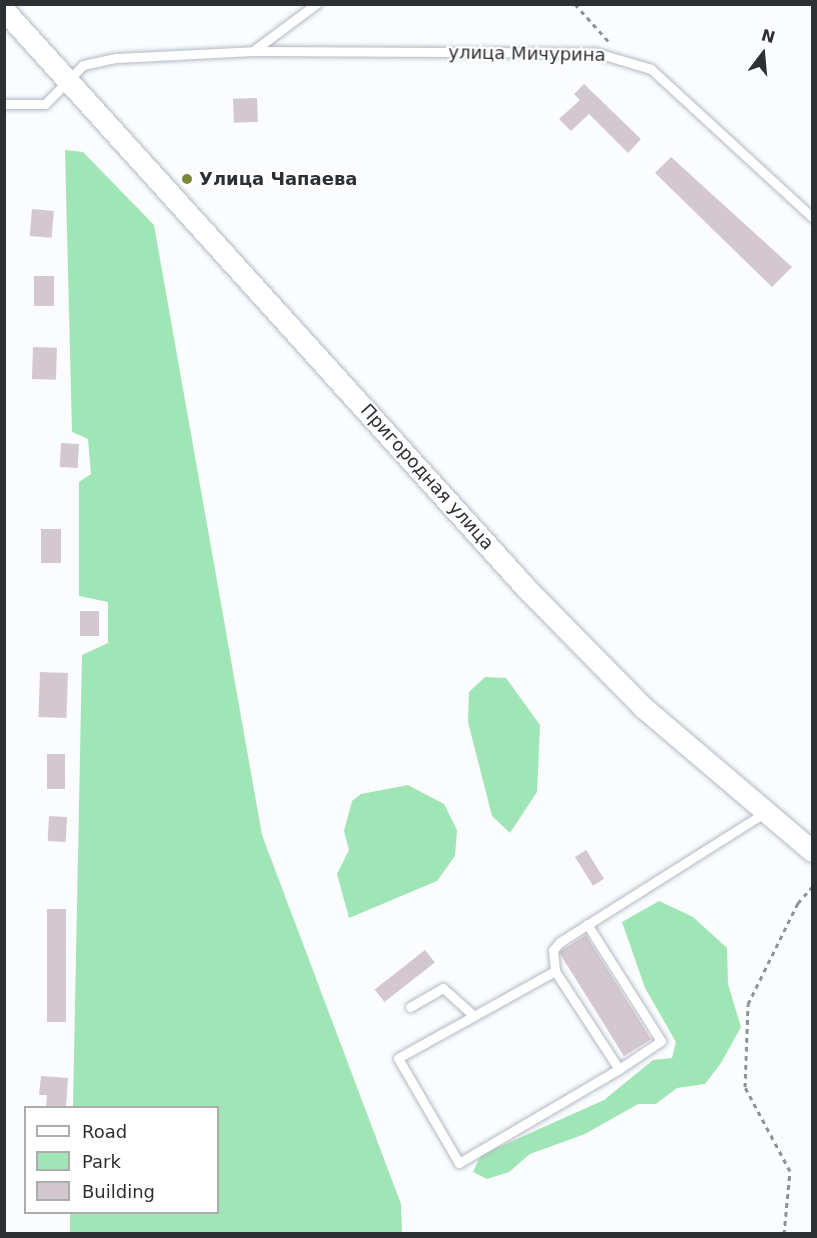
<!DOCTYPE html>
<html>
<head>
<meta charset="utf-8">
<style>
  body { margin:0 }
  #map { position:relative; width:817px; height:1238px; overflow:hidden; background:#fafcfe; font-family:"DejaVu Sans",sans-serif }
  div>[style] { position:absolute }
  .green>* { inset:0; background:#a0e5b5 }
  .building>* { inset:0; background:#d4c8cf; transform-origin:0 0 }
  .path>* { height:3px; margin-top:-1.5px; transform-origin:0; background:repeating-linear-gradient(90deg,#8f9294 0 4.5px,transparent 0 9px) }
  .roads { filter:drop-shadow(0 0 2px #b2b9c2) drop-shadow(0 0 2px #b2b9c2) }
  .service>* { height:9px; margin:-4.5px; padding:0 4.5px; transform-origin:4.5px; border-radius:4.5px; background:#fff }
  .tertiary>* { height:21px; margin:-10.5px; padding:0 10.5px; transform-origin:10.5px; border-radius:10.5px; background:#fff }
  .dots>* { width:16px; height:16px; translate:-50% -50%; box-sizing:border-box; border:3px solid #fff; border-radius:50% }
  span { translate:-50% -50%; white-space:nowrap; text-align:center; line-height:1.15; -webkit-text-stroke:4.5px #fff; paint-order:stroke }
  .street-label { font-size:18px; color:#2d3033 }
  .poi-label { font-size:18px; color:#2d3033; font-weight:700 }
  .left { translate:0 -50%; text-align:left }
  .frame { position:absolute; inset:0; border:6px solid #2d3033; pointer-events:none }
  .legend { position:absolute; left:24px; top:1106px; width:195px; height:108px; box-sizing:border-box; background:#fff; border:2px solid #abacad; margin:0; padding:8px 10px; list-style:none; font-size:18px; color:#2d3033 }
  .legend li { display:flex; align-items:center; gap:12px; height:30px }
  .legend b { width:30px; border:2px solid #abacad }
  .north { position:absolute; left:733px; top:24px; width:60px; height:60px; -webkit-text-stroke:4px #fff; paint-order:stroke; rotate:16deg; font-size:16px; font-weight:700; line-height:24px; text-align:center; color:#2d3033 }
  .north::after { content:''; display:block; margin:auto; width:21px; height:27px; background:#2d3033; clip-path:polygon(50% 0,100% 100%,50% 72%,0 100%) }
</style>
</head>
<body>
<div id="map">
  <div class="green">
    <i style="clip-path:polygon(65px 150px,83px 152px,154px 225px,262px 835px,401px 1204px,402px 1233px,70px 1233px,70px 1213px,218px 1212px,218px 1108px,73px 1107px,82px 655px,108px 643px,108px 602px,79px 596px,79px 482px,91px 474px,88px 439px,72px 432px)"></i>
    <i style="clip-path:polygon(485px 677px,506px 678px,540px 725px,537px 792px,510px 833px,492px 816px,468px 722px,469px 692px)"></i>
    <i style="clip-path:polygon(408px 785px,444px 804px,457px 830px,455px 856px,437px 881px,349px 918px,337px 874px,349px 850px,344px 831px,352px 801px,361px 794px)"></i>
    <i style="clip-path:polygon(659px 901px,693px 917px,727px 948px,728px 984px,741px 1027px,721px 1063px,705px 1084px,677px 1088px,656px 1104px,638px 1104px,585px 1134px,530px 1154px,509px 1172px,487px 1179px,473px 1172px,481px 1155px,604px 1100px,653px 1060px,672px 1058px,676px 1042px,645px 988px,622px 922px)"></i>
  </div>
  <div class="building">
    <i style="clip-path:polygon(584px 84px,641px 139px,628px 153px,589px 114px,571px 131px,559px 119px,580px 100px,574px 94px)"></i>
    <i style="left:257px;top:98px;width:24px;height:24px;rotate:88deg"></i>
    <i style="clip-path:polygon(671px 157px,792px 267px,772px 287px,655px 173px)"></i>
    <i style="left:32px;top:209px;width:22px;height:27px;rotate:5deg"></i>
    <i style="left:34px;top:276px;width:20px;height:30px"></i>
    <i style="left:33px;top:347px;width:24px;height:32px;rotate:2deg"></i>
    <i style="left:61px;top:443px;width:18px;height:24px;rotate:3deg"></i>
    <i style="left:41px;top:529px;width:20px;height:34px"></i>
    <i style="left:80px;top:611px;width:19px;height:25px"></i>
    <i style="left:40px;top:672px;width:28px;height:45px;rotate:2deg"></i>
    <i style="left:47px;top:754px;width:18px;height:35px"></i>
    <i style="left:49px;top:816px;width:18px;height:25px;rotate:3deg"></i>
    <i style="left:586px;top:850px;width:34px;height:13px;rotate:58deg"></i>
    <i style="left:47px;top:909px;width:19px;height:113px"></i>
    <i style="left:586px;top:935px;width:123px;height:32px;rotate:58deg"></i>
    <i style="left:425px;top:950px;width:16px;height:64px;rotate:52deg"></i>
    <i style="clip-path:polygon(41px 1076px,68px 1078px,66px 1107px,46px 1107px,47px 1095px,39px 1095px)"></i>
  </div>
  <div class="path">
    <i style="left:575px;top:4px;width:52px;rotate:48.1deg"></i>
    <i style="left:784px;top:1234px;width:63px;rotate:-84.6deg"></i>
    <i style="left:790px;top:1171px;width:95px;rotate:-118.2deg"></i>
    <i style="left:745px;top:1087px;width:83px;rotate:-87.9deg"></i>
    <i style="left:748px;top:1004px;width:113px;rotate:-63.7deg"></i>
    <i style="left:798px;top:903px;width:21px;rotate:-49deg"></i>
  </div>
  <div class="roads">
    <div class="service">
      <i style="left:253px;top:51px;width:79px;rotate:-36.7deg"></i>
      <i style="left:4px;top:104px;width:41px"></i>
      <i style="left:45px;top:104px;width:54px;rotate:-45.7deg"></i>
      <i style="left:83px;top:65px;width:35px;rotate:-12deg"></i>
      <i style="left:117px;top:58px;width:136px;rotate:-2.9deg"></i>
      <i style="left:253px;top:51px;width:344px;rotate:0.3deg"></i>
      <i style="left:597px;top:53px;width:56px;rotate:16.5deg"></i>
      <i style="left:651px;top:69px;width:219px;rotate:42.6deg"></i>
      <i style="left:587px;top:924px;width:138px;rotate:57.7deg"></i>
      <i style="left:661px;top:1041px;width:50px;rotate:146.3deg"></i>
      <i style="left:555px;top:971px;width:117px;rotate:56.9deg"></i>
      <i style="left:619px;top:1069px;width:186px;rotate:149.6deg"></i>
      <i style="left:459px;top:1163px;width:121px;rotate:-120.2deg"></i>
      <i style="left:398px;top:1058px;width:179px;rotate:-29deg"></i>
      <i style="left:555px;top:971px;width:21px;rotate:-95deg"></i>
      <i style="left:553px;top:950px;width:11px;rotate:-49deg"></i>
      <i style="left:560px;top:942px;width:244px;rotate:-32.3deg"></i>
      <i style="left:410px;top:1007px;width:38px;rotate:-30deg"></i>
      <i style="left:443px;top:988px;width:42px;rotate:42.1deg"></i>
    </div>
    <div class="tertiary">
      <i style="left:4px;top:10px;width:779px;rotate:47.91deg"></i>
      <i style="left:526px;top:588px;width:168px;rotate:45.5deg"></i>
      <i style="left:644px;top:708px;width:221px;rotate:40.4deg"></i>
    </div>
  </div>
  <div class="dots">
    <i style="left:187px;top:179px;background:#7a8734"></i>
  </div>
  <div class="street-label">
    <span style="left:527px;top:54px;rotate:1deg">улица Мичурина</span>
    <span style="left:427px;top:477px;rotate:48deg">Пригородная улица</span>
  </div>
  <div class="poi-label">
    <span class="left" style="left:199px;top:179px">Улица Чапаева</span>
  </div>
  <div class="frame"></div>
  <ul class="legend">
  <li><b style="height:8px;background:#fff"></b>Road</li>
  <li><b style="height:16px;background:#a0e5b5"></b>Park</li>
  <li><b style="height:16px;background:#d4c8cf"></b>Building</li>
  </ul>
  <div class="north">N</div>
</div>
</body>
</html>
